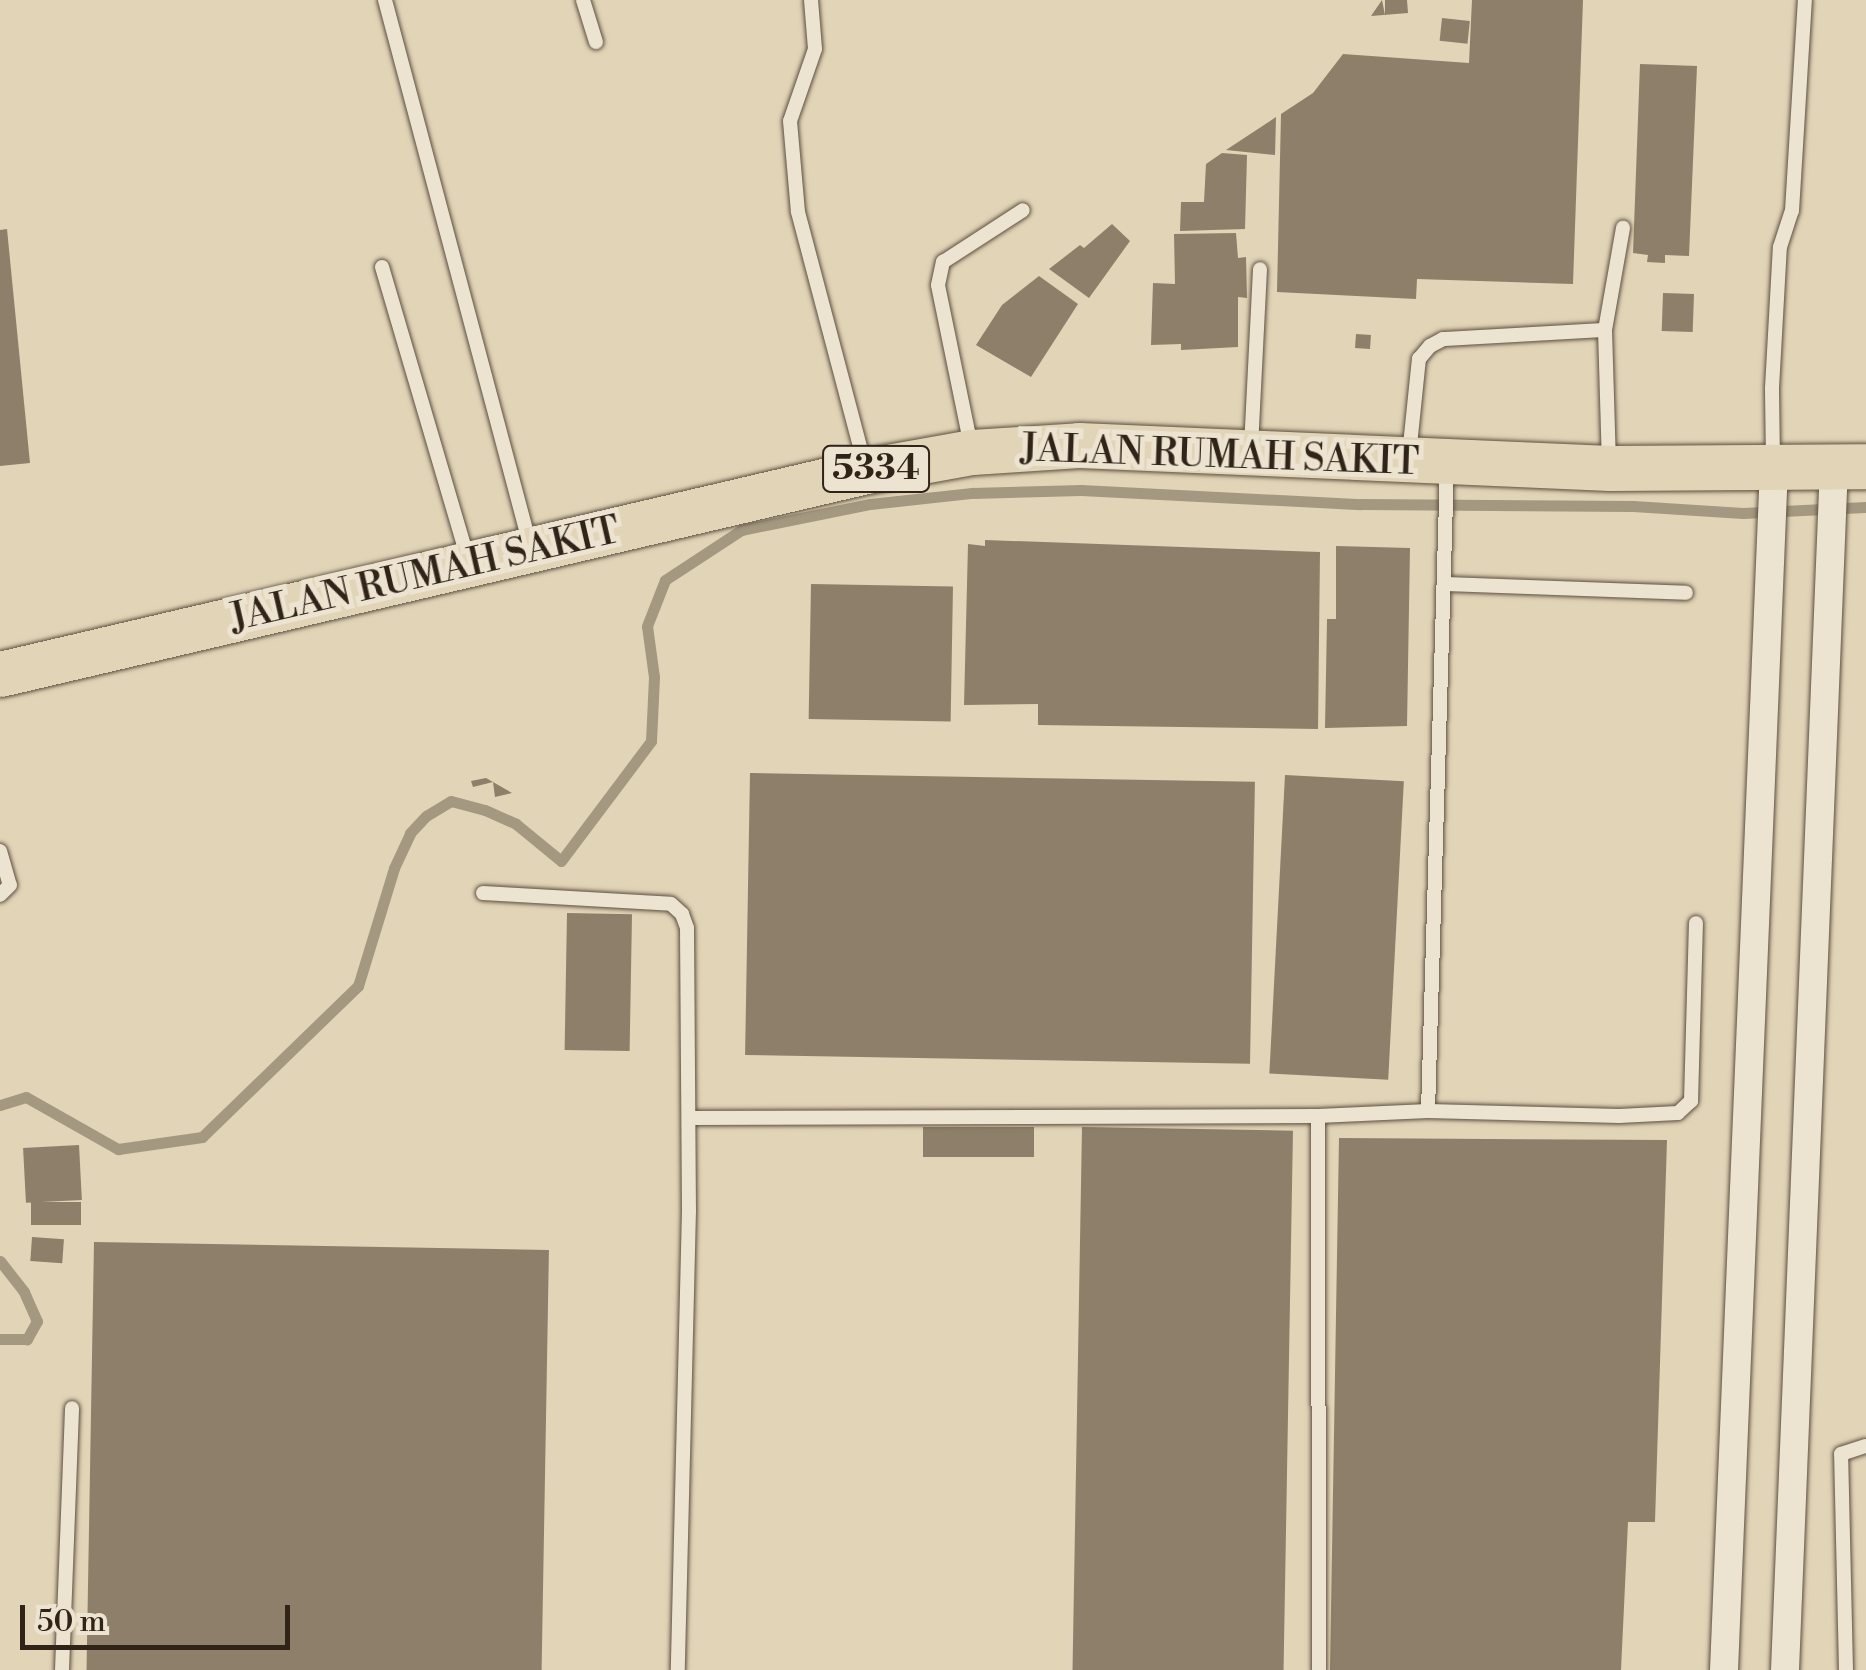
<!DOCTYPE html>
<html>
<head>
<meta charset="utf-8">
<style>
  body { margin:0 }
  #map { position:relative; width:1866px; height:1670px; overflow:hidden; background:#e2d4b6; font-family:"Libre Bodoni",serif }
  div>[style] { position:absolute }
  .stream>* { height:11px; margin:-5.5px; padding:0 5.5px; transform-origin:5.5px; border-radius:5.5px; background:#a59880 }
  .building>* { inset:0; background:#8d7f6a; transform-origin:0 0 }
  .roads { filter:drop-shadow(0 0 2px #5c4f40) drop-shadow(0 0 2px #5c4f40) }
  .service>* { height:14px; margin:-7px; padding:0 7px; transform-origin:7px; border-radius:7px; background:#ece3d0 }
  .minor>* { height:28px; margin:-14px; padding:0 14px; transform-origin:14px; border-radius:14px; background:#ece3d0 }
  .primary>* { height:45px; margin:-22.5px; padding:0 22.5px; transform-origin:22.5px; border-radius:22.5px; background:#e2d4b6 }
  span { translate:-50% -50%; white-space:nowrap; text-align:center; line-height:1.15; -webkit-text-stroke:10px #ece3d0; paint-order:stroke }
  .shield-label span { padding:2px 8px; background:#ece3d0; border:2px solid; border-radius:8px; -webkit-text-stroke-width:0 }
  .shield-label { font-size:35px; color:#302318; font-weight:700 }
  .street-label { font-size:38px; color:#302318 }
  .scale { position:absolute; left:20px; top:1605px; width:270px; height:45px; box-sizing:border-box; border:5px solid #302318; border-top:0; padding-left:12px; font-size:30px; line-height:35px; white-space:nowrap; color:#302318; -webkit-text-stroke:8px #ece3d0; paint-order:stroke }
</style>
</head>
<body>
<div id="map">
  <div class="stream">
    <i style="left:0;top:1105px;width:27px;rotate:-17deg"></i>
    <i style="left:26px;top:1097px;width:106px;rotate:29.5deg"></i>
    <i style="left:118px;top:1149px;width:85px;rotate:-8.1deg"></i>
    <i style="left:202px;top:1137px;width:217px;rotate:-44.1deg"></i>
    <i style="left:358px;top:986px;width:123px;rotate:-73deg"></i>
    <i style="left:394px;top:868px;width:38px;rotate:-65deg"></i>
    <i style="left:410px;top:833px;width:23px;rotate:-47deg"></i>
    <i style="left:426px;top:816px;width:29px;rotate:-31deg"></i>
    <i style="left:451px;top:801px;width:35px;rotate:15deg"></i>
    <i style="left:485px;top:810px;width:34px;rotate:24deg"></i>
    <i style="left:516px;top:824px;width:58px;rotate:39.4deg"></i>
    <i style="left:561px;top:861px;width:150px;rotate:-53.1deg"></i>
    <i style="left:651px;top:741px;width:64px;rotate:-87.3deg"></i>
    <i style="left:654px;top:677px;width:51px;rotate:-97.8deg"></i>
    <i style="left:647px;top:626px;width:49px;rotate:-68.6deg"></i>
    <i style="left:665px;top:580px;width:91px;rotate:-33.3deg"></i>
    <i style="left:741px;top:530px;width:132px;rotate:-11.4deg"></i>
    <i style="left:870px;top:504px;width:103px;rotate:-6.2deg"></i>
    <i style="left:972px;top:493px;width:109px;rotate:-1.6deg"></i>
    <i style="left:1081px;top:490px;width:280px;rotate:2.9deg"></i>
    <i style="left:1361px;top:504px;width:272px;rotate:0.4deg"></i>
    <i style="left:1633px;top:506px;width:110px;rotate:3.6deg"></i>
    <i style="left:1743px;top:513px;width:123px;rotate:-2.8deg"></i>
    <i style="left:0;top:1261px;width:39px;rotate:52deg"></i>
    <i style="left:24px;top:1292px;width:32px;rotate:66deg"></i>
    <i style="left:37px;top:1321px;width:21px;rotate:119deg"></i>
    <i style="left:27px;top:1339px;width:27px;rotate:180deg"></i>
  </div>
  <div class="building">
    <i style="clip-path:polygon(1382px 0,1385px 15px,1385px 0,1407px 0,1408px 13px,1371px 16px)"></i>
    <i style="clip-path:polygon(1472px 0,1583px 0,1573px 284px,1417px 279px,1416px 299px,1277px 292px,1281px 114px,1313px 93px,1343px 54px,1469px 63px)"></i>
    <i style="left:1442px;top:18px;width:28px;height:23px;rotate:6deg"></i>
    <i style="clip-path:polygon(1640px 64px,1697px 66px,1689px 256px,1665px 255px,1665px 263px,1647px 262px,1648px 255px,1633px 253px)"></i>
    <i style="clip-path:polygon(1276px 117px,1275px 155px,1226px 150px)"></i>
    <i style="clip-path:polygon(1222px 153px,1247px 155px,1245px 229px,1180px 231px,1181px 202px,1204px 202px,1206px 164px)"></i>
    <i style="clip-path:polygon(1112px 224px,1130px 241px,1089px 298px,1049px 269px,1080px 245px,1084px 248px)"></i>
    <i style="clip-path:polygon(7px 229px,30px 463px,0 466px,0 230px)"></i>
    <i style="clip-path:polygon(1236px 233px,1238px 258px,1246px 257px,1247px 298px,1238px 297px,1238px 347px,1181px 350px,1181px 344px,1151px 345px,1153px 283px,1175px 284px,1174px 234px)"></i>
    <i style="clip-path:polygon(1039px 276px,1078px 304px,1031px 377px,976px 345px,1002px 305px)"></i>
    <i style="left:1663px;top:293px;width:31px;height:38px;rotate:2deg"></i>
    <i style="left:1356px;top:334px;width:15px;height:14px;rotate:4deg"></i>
    <i style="clip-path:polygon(985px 540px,1320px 552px,1318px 729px,1038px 725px,1038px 704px,964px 705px,968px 544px,985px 546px)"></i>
    <i style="clip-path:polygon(1336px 546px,1410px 548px,1407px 726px,1325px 728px,1327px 619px,1336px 619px)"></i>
    <i style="left:811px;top:584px;width:142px;height:135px;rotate:1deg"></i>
    <i style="left:750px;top:773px;width:505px;height:282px;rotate:1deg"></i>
    <i style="left:1285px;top:775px;width:119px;height:299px;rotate:3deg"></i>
    <i style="clip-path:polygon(486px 778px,493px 782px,512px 793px,495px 797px,493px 782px,473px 787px,471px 781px)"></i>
    <i style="left:567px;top:913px;width:65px;height:137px;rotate:1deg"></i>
    <i style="left:923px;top:1127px;width:111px;height:30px"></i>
    <i style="left:1082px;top:1127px;width:211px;height:543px;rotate:1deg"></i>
    <i style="clip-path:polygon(1339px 1138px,1667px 1140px,1655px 1522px,1628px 1522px,1621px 1670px,1330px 1670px)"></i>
    <i style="left:79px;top:1145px;width:55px;height:56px;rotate:87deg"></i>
    <i style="left:81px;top:1202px;width:23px;height:50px;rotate:90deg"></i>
    <i style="left:32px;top:1237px;width:32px;height:24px;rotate:4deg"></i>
    <i style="left:94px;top:1242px;width:455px;height:428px;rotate:1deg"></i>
  </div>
  <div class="roads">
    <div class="service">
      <i style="left:385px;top:0;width:564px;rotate:75.1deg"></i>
      <i style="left:583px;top:0;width:44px;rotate:72.8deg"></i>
      <i style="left:811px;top:0;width:49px;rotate:85.3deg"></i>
      <i style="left:815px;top:49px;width:76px;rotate:109.1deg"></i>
      <i style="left:790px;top:121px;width:91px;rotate:85deg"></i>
      <i style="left:798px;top:212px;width:262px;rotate:75.2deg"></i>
      <i style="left:382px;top:267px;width:305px;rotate:73.6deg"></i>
      <i style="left:1605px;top:330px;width:132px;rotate:88.3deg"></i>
      <i style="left:971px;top:446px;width:164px;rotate:-101.6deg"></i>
      <i style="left:938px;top:285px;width:24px;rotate:-78deg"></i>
      <i style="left:943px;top:262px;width:95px;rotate:-33deg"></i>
      <i style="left:1251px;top:447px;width:178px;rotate:-87.1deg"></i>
      <i style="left:1409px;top:455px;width:97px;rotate:-84.1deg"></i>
      <i style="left:1419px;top:359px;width:17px;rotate:-50deg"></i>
      <i style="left:1430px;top:346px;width:15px;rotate:-28deg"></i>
      <i style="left:1443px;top:339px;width:162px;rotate:-3.2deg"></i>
      <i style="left:1605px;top:330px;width:104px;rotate:-80deg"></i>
      <i style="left:1773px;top:462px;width:74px;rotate:-90.8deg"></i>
      <i style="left:1772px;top:388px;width:141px;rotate:-86.8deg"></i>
      <i style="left:1780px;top:247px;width:38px;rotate:-72deg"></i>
      <i style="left:1792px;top:211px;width:211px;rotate:-86.5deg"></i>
      <i style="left:1446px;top:584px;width:240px;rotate:2.1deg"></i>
      <i style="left:0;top:851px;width:35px;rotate:74deg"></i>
      <i style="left:10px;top:885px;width:14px;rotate:135deg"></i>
      <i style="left:483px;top:893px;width:188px;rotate:3.3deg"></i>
      <i style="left:671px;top:904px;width:15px;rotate:42deg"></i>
      <i style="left:682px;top:914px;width:15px;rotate:70deg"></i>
      <i style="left:687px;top:928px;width:282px;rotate:89.6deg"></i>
      <i style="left:689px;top:1210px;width:460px;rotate:91.4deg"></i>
      <i style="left:1428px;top:1111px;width:191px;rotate:1.5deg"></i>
      <i style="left:1619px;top:1116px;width:59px;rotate:-2.9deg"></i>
      <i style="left:1678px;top:1113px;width:18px;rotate:-43deg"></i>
      <i style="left:1691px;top:1101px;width:178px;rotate:-88.4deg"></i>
      <i style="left:1318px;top:1116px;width:554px;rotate:89.9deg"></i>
      <i style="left:689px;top:1118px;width:629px;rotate:-0.18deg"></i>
      <i style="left:1318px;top:1116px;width:110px;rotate:-2.6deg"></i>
      <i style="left:1428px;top:1111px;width:644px;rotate:-88.31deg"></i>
      <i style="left:62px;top:1670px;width:262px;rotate:-87.8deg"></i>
      <i style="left:1846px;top:1670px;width:216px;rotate:-91.3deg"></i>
      <i style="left:1841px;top:1454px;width:26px;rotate:-18deg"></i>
    </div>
    <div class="minor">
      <i style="left:1724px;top:1670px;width:1203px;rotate:-87.62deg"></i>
      <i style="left:1785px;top:1670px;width:1205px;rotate:-87.67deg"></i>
    </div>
    <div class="primary">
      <i style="left:0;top:674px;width:889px;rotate:-13.19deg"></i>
      <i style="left:866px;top:471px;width:108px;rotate:-10.2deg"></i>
      <i style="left:972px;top:452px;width:107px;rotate:-3.7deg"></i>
      <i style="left:1079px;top:445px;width:531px;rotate:2.48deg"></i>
      <i style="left:1610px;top:468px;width:256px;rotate:-0.4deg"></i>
    </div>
  </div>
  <div class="shield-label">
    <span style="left:876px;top:469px">5334</span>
  </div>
  <div class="street-label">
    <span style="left:1220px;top:456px;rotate:2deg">JALAN RUMAH SAKIT</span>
    <span style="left:425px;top:575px;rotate:-13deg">JALAN RUMAH SAKIT</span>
  </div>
  <div class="scale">50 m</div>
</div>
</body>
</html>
